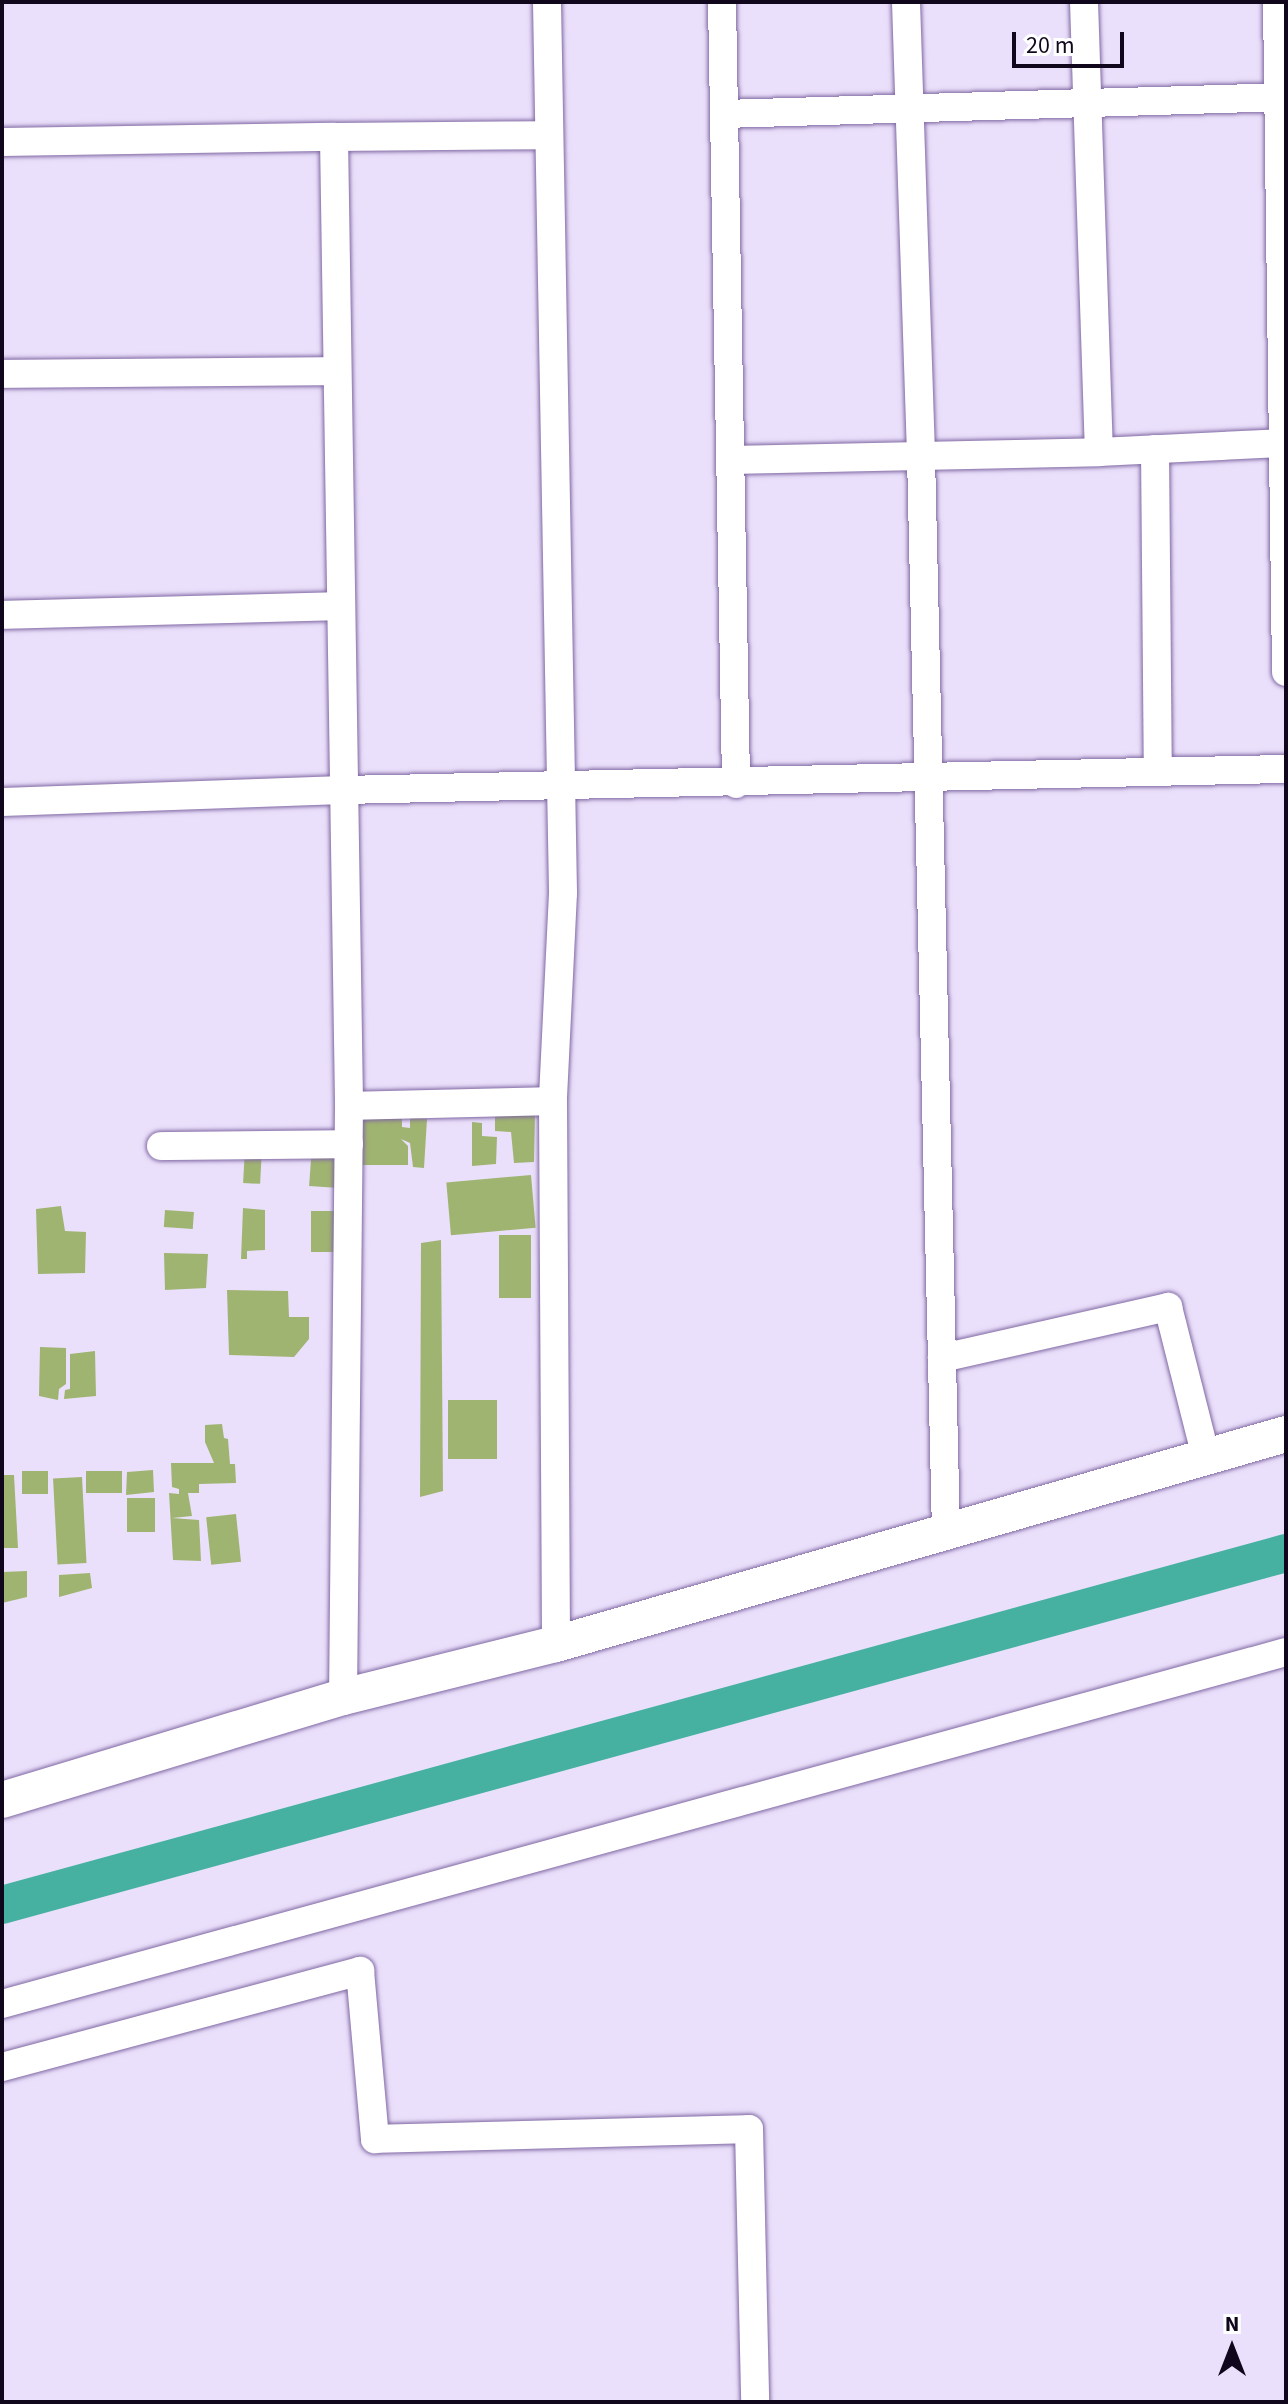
<!DOCTYPE html>
<html>
<head>
<meta charset="utf-8">
<style>
  body { margin:0 }
  #map { position:relative; width:1288px; height:2404px; overflow:hidden; background:#eae0fb; font-family:"Source Sans 3",sans-serif }
  div>[style] { position:absolute }
  .canal>* { height:38px; margin:-19px; padding:0 19px; transform-origin:19px; border-radius:19px; background:#46b1a1 }
  .building>* { inset:0; background:#a0b471; transform-origin:0 0 }
  .roads { filter:drop-shadow(0 0 2px #8068a3) drop-shadow(0 0 2px #8068a3) }
  .minor>* { height:28px; margin:-14px; padding:0 14px; transform-origin:14px; border-radius:14px; background:#fff }
  .tertiary>* { height:36px; margin:-18px; padding:0 18px; transform-origin:18px; border-radius:18px; background:#fff }
  span { translate:-50% -50%; white-space:nowrap; text-align:center; line-height:1.15; -webkit-text-stroke:6px #fff; paint-order:stroke }
  .frame { position:absolute; inset:0; border:4px solid #10071c; pointer-events:none }
  .north { position:absolute; left:1192px; top:2308px; width:80px; height:80px; -webkit-text-stroke:6px #fff; paint-order:stroke; rotate:0deg; font-size:22px; font-weight:700; line-height:32px; text-align:center; color:#10071c }
  .north::after { content:''; display:block; margin:auto; width:28px; height:36px; background:#10071c; clip-path:polygon(50% 0,100% 100%,50% 72%,0 100%) }
  .scale { position:absolute; left:1012px; top:32px; width:112px; height:36px; box-sizing:border-box; border:4px solid #10071c; border-top:0; padding-left:10px; font-size:24px; line-height:28px; white-space:nowrap; color:#10071c; -webkit-text-stroke:6px #fff; paint-order:stroke }
</style>
</head>
<body>
<div id="map">
  <div class="canal">
    <i style="left:2px;top:1905px;width:1331px;rotate:-15.33deg"></i>
  </div>
  <div class="building">
    <i style="clip-path:polygon(361px 1114px,402px 1114px,402px 1127px,410px 1128px,410px 1117px,427px 1119px,424px 1168px,413px 1167px,410px 1143px,401px 1139px,408px 1146px,408px 1165px,362px 1165px)"></i>
    <i style="clip-path:polygon(535px 1114px,534px 1162px,514px 1163px,511px 1132px,495px 1131px,495px 1116px)"></i>
    <i style="clip-path:polygon(472px 1122px,482px 1123px,482px 1136px,497px 1137px,496px 1164px,472px 1166px)"></i>
    <i style="left:312px;top:1145px;width:26px;height:41px;rotate:4deg"></i>
    <i style="left:245px;top:1147px;width:17px;height:36px;rotate:3deg"></i>
    <i style="left:531px;top:1175px;width:53px;height:85px;rotate:85deg"></i>
    <i style="clip-path:polygon(61px 1206px,65px 1231px,86px 1232px,85px 1273px,38px 1274px,36px 1209px)"></i>
    <i style="clip-path:polygon(243px 1208px,265px 1210px,265px 1250px,247px 1251px,247px 1259px,241px 1259px)"></i>
    <i style="left:165px;top:1210px;width:29px;height:17px;rotate:4deg"></i>
    <i style="left:311px;top:1211px;width:25px;height:41px"></i>
    <i style="left:499px;top:1235px;width:32px;height:63px"></i>
    <i style="clip-path:polygon(441px 1240px,443px 1491px,420px 1497px,421px 1243px)"></i>
    <i style="clip-path:polygon(164px 1253px,208px 1254px,206px 1288px,165px 1290px)"></i>
    <i style="clip-path:polygon(227px 1290px,288px 1291px,289px 1317px,309px 1317px,309px 1339px,294px 1357px,229px 1355px)"></i>
    <i style="clip-path:polygon(40px 1347px,66px 1348px,66px 1384px,59px 1389px,58px 1400px,39px 1396px)"></i>
    <i style="clip-path:polygon(95px 1351px,96px 1396px,64px 1399px,65px 1390px,70px 1389px,70px 1354px)"></i>
    <i style="left:448px;top:1400px;width:49px;height:59px"></i>
    <i style="clip-path:polygon(222px 1424px,224px 1438px,228px 1439px,230px 1464px,235px 1464px,236px 1483px,199px 1484px,199px 1493px,188px 1493px,192px 1516px,172px 1518px,199px 1520px,201px 1561px,173px 1560px,169px 1493px,179px 1494px,179px 1489px,172px 1487px,171px 1463px,214px 1463px,205px 1442px,205px 1425px)"></i>
    <i style="clip-path:polygon(153px 1470px,154px 1492px,126px 1495px,127px 1472px)"></i>
    <i style="left:22px;top:1471px;width:26px;height:23px"></i>
    <i style="left:122px;top:1471px;width:22px;height:36px;rotate:90deg"></i>
    <i style="clip-path:polygon(2px 1475px,14px 1475px,18px 1548px,2px 1548px)"></i>
    <i style="left:82px;top:1477px;width:86px;height:29px;rotate:87deg"></i>
    <i style="left:127px;top:1498px;width:28px;height:34px"></i>
    <i style="left:236px;top:1514px;width:48px;height:30px;rotate:84deg"></i>
    <i style="clip-path:polygon(27px 1571px,27px 1597px,2px 1603px,2px 1572px)"></i>
    <i style="clip-path:polygon(90px 1573px,92px 1588px,59px 1597px,59px 1575px)"></i>
  </div>
  <div class="roads">
    <div class="minor">
      <i style="left:547px;top:2px;width:891px;rotate:88.97deg"></i>
      <i style="left:563px;top:893px;width:208px;rotate:92.8deg"></i>
      <i style="left:553px;top:1101px;width:543px;rotate:89.68deg"></i>
      <i style="left:722px;top:2px;width:782px;rotate:88.97deg"></i>
      <i style="left:906px;top:2px;width:454px;rotate:88.1deg"></i>
      <i style="left:921px;top:456px;width:1075px;rotate:88.67deg"></i>
      <i style="left:1084px;top:2px;width:450px;rotate:88.1deg"></i>
      <i style="left:1277px;top:2px;width:670px;rotate:89.23deg"></i>
      <i style="left:724px;top:114px;width:562px;rotate:-1.73deg"></i>
      <i style="left:334px;top:137px;width:214px;rotate:-0.5deg"></i>
      <i style="left:2px;top:142px;width:332px;rotate:-0.9deg"></i>
      <i style="left:334px;top:137px;width:969px;rotate:89.11deg"></i>
      <i style="left:349px;top:1106px;width:591px;rotate:90.58deg"></i>
      <i style="left:2px;top:374px;width:335px;rotate:-0.5deg"></i>
      <i style="left:1155px;top:449px;width:323px;rotate:89.5deg"></i>
      <i style="left:730px;top:460px;width:369px;rotate:-1.2deg"></i>
      <i style="left:1099px;top:452px;width:187px;rotate:-2.8deg"></i>
      <i style="left:2px;top:615px;width:338px;rotate:-1.5deg"></i>
      <i style="left:2px;top:802px;width:341px;rotate:-2deg"></i>
      <i style="left:343px;top:790px;width:943px;rotate:-1.28deg"></i>
      <i style="left:349px;top:1106px;width:204px;rotate:-1.4deg"></i>
      <i style="left:161px;top:1146px;width:188px;rotate:-0.6deg"></i>
      <i style="left:942px;top:1358px;width:232px;rotate:-12.7deg"></i>
      <i style="left:1168px;top:1307px;width:155px;rotate:75.8deg"></i>
      <i style="left:2px;top:2004px;width:1331px;rotate:-15.33deg"></i>
      <i style="left:2px;top:2067px;width:371px;rotate:-15deg"></i>
      <i style="left:360px;top:1971px;width:169px;rotate:84.9deg"></i>
      <i style="left:375px;top:2139px;width:374px;rotate:-1.5deg"></i>
      <i style="left:749px;top:2129px;width:273px;rotate:88.7deg"></i>
    </div>
    <div class="tertiary">
      <i style="left:2px;top:1800px;width:356px;rotate:-16.8deg"></i>
      <i style="left:343px;top:1697px;width:219px;rotate:-14deg"></i>
      <i style="left:556px;top:1644px;width:760px;rotate:-16.05deg"></i>
    </div>
  </div>
  <div class="frame"></div>
  <div class="north">N</div>
  <div class="scale">20 m</div>
</div>
</body>
</html>
